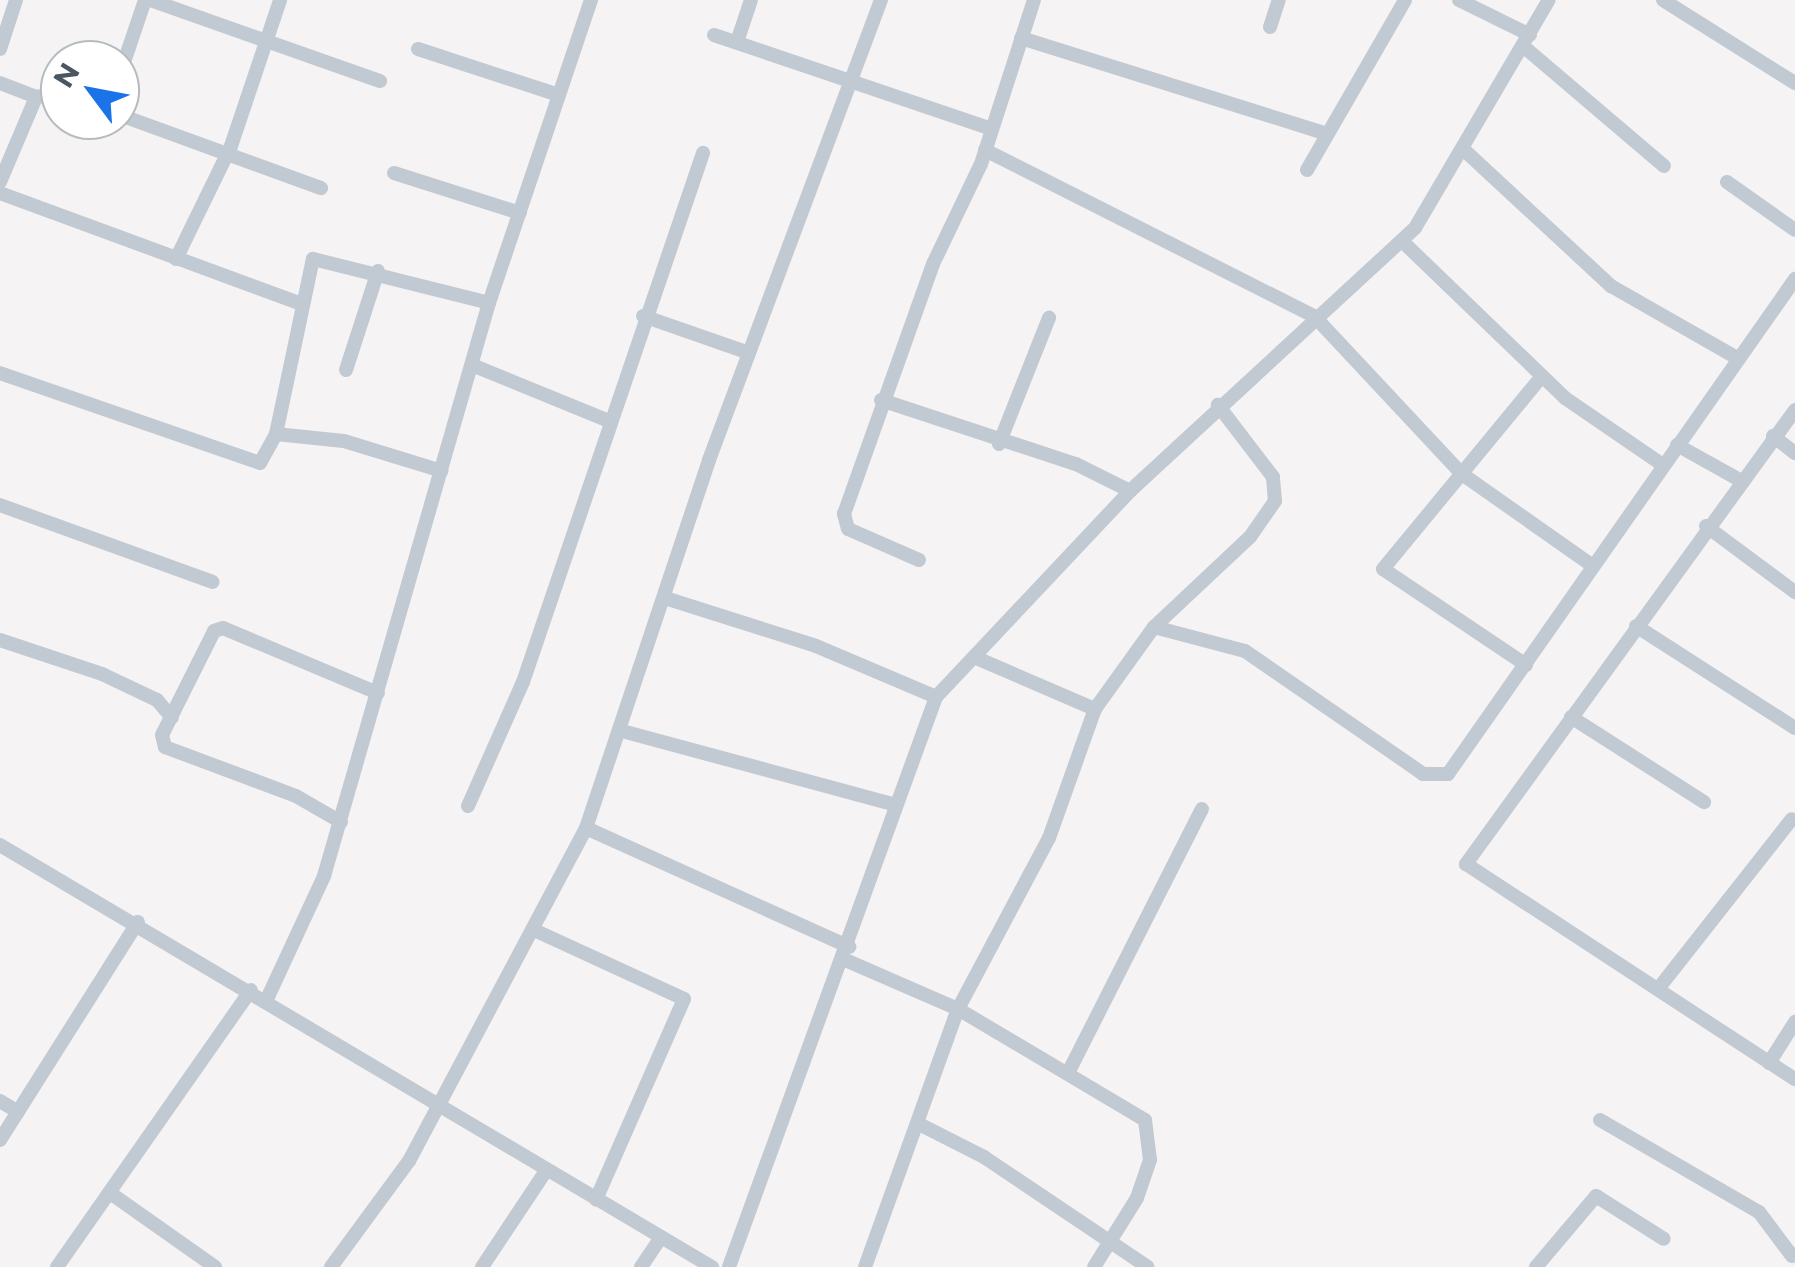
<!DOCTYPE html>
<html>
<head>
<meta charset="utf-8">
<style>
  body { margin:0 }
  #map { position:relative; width:1795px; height:1267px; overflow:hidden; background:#f5f3f3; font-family:Montserrat,sans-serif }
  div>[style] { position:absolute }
  .street>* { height:14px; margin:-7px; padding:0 7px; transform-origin:7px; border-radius:7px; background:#c1cad2 }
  span { translate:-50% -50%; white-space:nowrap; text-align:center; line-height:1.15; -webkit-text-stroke:8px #fff; paint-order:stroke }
  .north { position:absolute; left:40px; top:40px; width:100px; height:100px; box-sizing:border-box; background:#fff; border:2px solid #b7bbc0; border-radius:50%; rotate:302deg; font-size:28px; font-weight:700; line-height:40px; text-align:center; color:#4a5661 }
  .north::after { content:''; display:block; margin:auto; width:35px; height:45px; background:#1a73e8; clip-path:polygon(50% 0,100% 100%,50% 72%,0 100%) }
</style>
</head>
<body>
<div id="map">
  <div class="street">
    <i style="left:150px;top:0;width:244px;rotate:19.4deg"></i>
    <i style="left:1459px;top:0;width:79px;rotate:26.2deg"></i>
    <i style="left:1663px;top:0;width:156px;rotate:32.2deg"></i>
    <i style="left:1270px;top:27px;width:28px;rotate:-72deg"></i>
    <i style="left:714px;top:35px;width:293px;rotate:18.7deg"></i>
    <i style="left:1021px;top:38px;width:321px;rotate:17.4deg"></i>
    <i style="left:737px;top:42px;width:44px;rotate:-71.6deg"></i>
    <i style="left:1523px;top:46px;width:185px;rotate:40.4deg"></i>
    <i style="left:0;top:49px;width:52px;rotate:-71.9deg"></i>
    <i style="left:418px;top:49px;width:148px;rotate:18.1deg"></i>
    <i style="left:120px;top:74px;width:78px;rotate:-71.3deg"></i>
    <i style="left:0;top:83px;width:39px;rotate:21deg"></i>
    <i style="left:36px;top:97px;width:24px;rotate:-9deg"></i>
    <i style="left:120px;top:115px;width:214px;rotate:20deg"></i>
    <i style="left:1463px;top:149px;width:202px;rotate:42.8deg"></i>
    <i style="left:1611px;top:286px;width:147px;rotate:29.7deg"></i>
    <i style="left:985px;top:150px;width:370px;rotate:26.8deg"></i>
    <i style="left:1315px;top:317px;width:215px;rotate:46.9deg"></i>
    <i style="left:1462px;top:474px;width:160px;rotate:35.1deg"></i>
    <i style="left:1307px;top:170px;width:196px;rotate:-60deg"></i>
    <i style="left:394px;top:173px;width:132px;rotate:17.6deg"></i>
    <i style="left:0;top:182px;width:92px;rotate:-67deg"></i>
    <i style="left:1727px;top:182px;width:83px;rotate:35.2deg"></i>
    <i style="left:0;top:193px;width:321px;rotate:20.2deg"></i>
    <i style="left:1403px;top:242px;width:225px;rotate:43.9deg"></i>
    <i style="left:1565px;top:398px;width:119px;rotate:34.4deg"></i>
    <i style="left:176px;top:259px;width:126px;rotate:-64deg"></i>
    <i style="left:231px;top:146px;width:154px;rotate:-71.4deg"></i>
    <i style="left:643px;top:316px;width:112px;rotate:19.2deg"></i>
    <i style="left:472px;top:365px;width:146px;rotate:22.2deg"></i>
    <i style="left:346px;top:370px;width:104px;rotate:-72.1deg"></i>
    <i style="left:0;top:373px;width:275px;rotate:19.1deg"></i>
    <i style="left:260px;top:463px;width:33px;rotate:-61deg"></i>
    <i style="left:276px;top:434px;width:179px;rotate:-78.1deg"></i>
    <i style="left:313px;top:259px;width:181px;rotate:14deg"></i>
    <i style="left:881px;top:400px;width:205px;rotate:18.2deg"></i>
    <i style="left:1076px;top:464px;width:60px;rotate:26.6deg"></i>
    <i style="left:1795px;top:410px;width:561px;rotate:125.93deg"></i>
    <i style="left:1466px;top:864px;width:393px;rotate:33.2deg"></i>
    <i style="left:276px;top:434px;width:68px;rotate:5.9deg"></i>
    <i style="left:344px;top:441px;width:102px;rotate:17deg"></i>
    <i style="left:1773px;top:436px;width:28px;rotate:38deg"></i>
    <i style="left:999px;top:444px;width:136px;rotate:-68.4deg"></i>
    <i style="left:1677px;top:445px;width:70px;rotate:29.1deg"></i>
    <i style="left:0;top:505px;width:226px;rotate:19.9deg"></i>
    <i style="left:1706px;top:526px;width:111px;rotate:36.6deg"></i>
    <i style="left:919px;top:560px;width:77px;rotate:-156.4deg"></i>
    <i style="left:848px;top:529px;width:16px;rotate:-105deg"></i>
    <i style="left:844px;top:514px;width:265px;rotate:-70.4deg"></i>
    <i style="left:933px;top:264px;width:111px;rotate:-64.4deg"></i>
    <i style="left:981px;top:164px;width:172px;rotate:-72.1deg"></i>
    <i style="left:665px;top:598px;width:158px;rotate:17.6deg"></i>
    <i style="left:816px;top:646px;width:130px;rotate:23deg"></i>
    <i style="left:1636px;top:626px;width:189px;rotate:32.7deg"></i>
    <i style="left:1154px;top:627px;width:94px;rotate:14.8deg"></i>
    <i style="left:1245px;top:651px;width:216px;rotate:34.6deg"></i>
    <i style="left:1423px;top:774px;width:25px"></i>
    <i style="left:1448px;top:774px;width:605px;rotate:-54.97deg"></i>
    <i style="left:0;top:640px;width:108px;rotate:18.4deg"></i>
    <i style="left:102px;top:674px;width:61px;rotate:25.3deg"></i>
    <i style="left:157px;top:700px;width:23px;rotate:50deg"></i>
    <i style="left:974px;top:657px;width:132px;rotate:23.3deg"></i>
    <i style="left:1526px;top:665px;width:172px;rotate:-146.1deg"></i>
    <i style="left:1383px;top:569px;width:249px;rotate:-50.5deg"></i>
    <i style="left:1571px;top:717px;width:158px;rotate:32.6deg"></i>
    <i style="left:622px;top:731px;width:281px;rotate:15.1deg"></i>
    <i style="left:468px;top:806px;width:136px;rotate:-66.1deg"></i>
    <i style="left:523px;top:682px;width:559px;rotate:-71.21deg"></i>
    <i style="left:341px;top:822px;width:52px;rotate:-150deg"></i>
    <i style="left:296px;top:796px;width:140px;rotate:-159.5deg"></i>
    <i style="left:165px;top:747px;width:12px;rotate:-104deg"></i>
    <i style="left:162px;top:735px;width:116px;rotate:-63.4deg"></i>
    <i style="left:214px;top:631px;width:9px;rotate:-18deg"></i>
    <i style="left:223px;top:628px;width:168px;rotate:22.8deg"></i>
    <i style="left:586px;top:828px;width:289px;rotate:24.3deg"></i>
    <i style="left:0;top:845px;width:828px;rotate:30.66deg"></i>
    <i style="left:534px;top:930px;width:165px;rotate:24.7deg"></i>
    <i style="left:684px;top:999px;width:219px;rotate:113.7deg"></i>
    <i style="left:843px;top:959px;width:125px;rotate:23.5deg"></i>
    <i style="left:958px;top:1009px;width:217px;rotate:30.7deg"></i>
    <i style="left:1145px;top:1120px;width:40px;rotate:82.9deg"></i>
    <i style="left:1150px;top:1160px;width:40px;rotate:108.9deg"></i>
    <i style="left:1137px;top:1198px;width:81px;rotate:121.9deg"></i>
    <i style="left:1658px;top:989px;width:216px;rotate:-51.8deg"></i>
    <i style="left:267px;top:999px;width:136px;rotate:-65.1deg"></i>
    <i style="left:324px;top:876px;width:596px;rotate:-73.94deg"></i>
    <i style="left:489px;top:303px;width:320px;rotate:-71.4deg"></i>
    <i style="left:1769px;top:1063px;width:49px;rotate:-57.6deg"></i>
    <i style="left:1068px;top:1073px;width:296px;rotate:-63.1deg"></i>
    <i style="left:0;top:1101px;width:21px;rotate:31deg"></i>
    <i style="left:1600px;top:1120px;width:184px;rotate:30.1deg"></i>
    <i style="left:1759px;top:1212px;width:55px;rotate:53.1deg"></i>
    <i style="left:919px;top:1124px;width:73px;rotate:26.9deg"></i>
    <i style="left:984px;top:1157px;width:197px;rotate:33.9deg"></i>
    <i style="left:0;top:1140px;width:258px;rotate:-57.7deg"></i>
    <i style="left:113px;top:1195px;width:125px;rotate:35.2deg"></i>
    <i style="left:57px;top:1267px;width:338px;rotate:-55deg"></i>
    <i style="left:331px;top:1267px;width:132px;rotate:-53.7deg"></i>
    <i style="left:409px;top:1161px;width:377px;rotate:-62deg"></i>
    <i style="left:586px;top:828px;width:388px;rotate:-71.5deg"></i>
    <i style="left:709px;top:460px;width:491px;rotate:-69.5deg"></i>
    <i style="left:482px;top:1267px;width:114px;rotate:-56.4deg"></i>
    <i style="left:641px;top:1267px;width:36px;rotate:-56deg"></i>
    <i style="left:729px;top:1267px;width:606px;rotate:-70.04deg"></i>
    <i style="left:936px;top:697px;width:283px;rotate:-46.7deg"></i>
    <i style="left:1130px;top:491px;width:388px;rotate:-42.7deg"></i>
    <i style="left:1415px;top:228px;width:264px;rotate:-59.6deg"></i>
    <i style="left:865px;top:1267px;width:274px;rotate:-70.2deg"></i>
    <i style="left:958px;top:1009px;width:194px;rotate:-62deg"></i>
    <i style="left:1049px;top:838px;width:137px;rotate:-70.4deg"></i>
    <i style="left:1095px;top:709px;width:101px;rotate:-54.3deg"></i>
    <i style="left:1154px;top:627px;width:132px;rotate:-43.2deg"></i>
    <i style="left:1250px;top:537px;width:44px;rotate:-55.2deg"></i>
    <i style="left:1275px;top:501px;width:24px;rotate:-95deg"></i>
    <i style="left:1273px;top:477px;width:91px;rotate:-127.4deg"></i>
    <i style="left:1536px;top:1267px;width:93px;rotate:-49.8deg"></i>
    <i style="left:1596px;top:1196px;width:80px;rotate:32.3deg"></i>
  </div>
  <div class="north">N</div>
</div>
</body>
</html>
